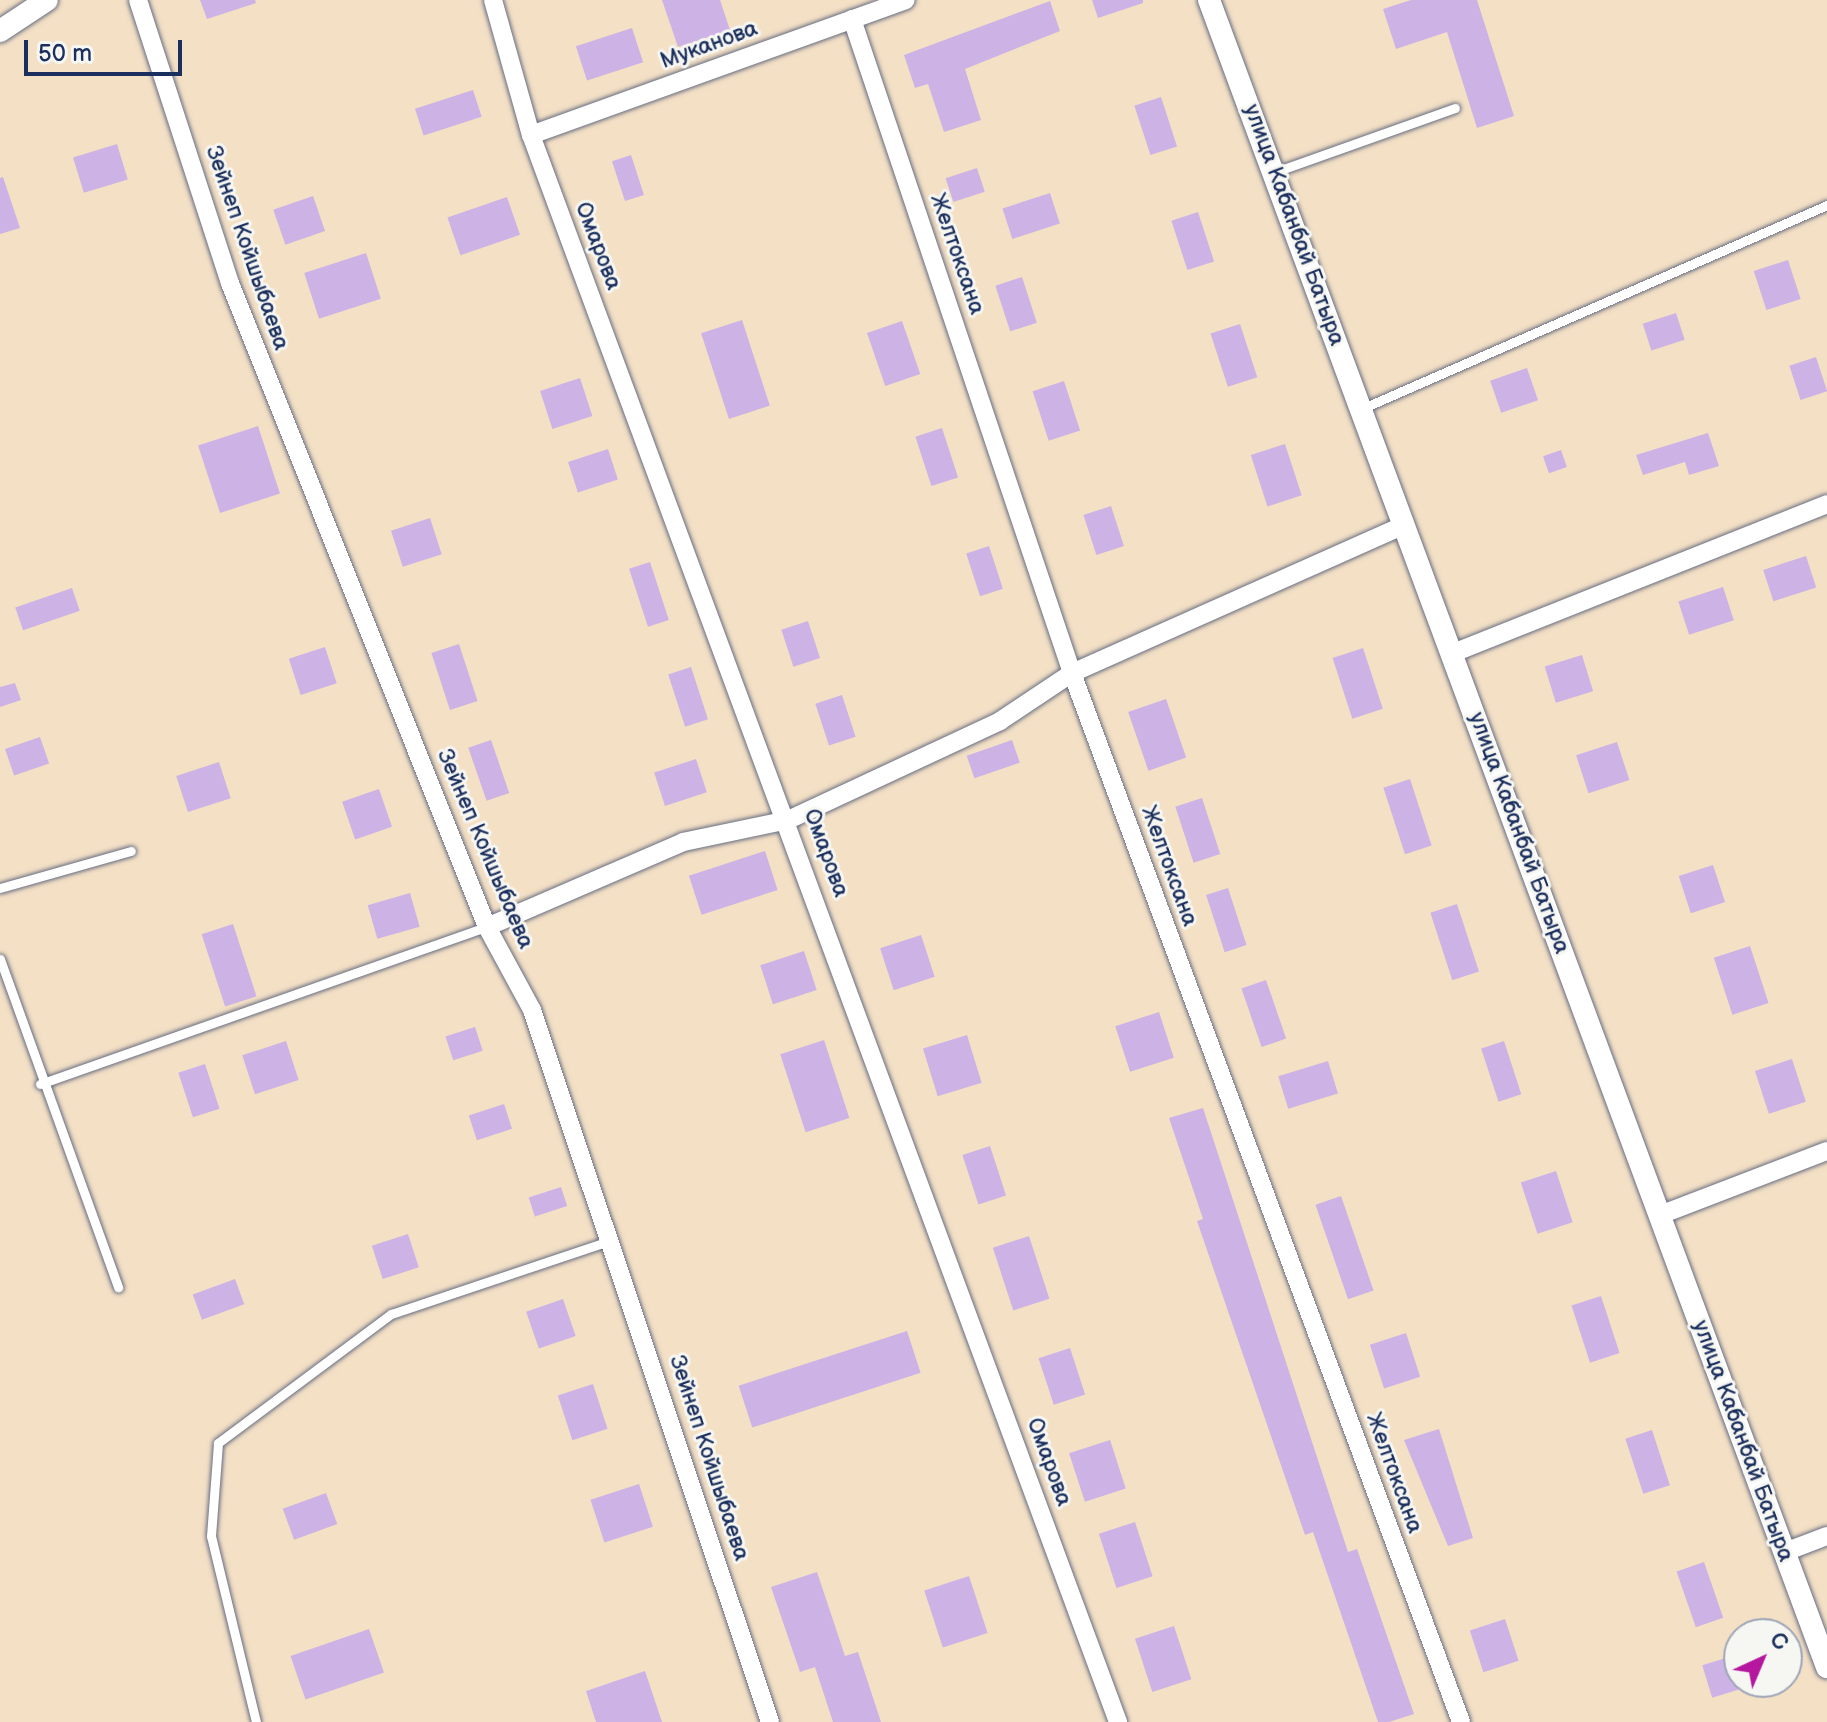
<!DOCTYPE html>
<html>
<head>
<meta charset="utf-8">
<style>
  body { margin:0 }
  #map { position:relative; width:1827px; height:1722px; overflow:hidden; background:#f4e0c5; font-family:"Balsamiq Sans",sans-serif }
  div>[style] { position:absolute }
  .building>* { inset:0; background:#cdb2e6; transform-origin:0 0 }
  .roads { filter:drop-shadow(0 0 2px #676d82) drop-shadow(0 0 2px #676d82) }
  .service>* { height:9px; margin:-4.5px; padding:0 4.5px; transform-origin:4.5px; border-radius:4.5px; background:#fff }
  .minor>* { height:18px; margin:-9px; padding:0 9px; transform-origin:9px; border-radius:9px; background:#fff }
  .tertiary>* { height:22px; margin:-11px; padding:0 11px; transform-origin:11px; border-radius:11px; background:#fff }
  span { translate:-50% -50%; white-space:nowrap; text-align:center; line-height:1.15; -webkit-text-stroke:6px #f6f6f2; paint-order:stroke }
  .street-label { font-size:22px; color:#1b2f5e }
  .north { position:absolute; left:1723px; top:1618px; width:80px; height:80px; box-sizing:border-box; background:#f6f6f2; border:2px solid #9ea6b7; border-radius:50%; rotate:44deg; font-size:22px; font-weight:700; line-height:32px; text-align:center; color:#1b2f5e }
  .north::after { content:''; display:block; margin:auto; width:28px; height:36px; background:#b5179e; clip-path:polygon(50% 0,100% 100%,50% 72%,0 100%) }
  .scale { position:absolute; left:24px; top:40px; width:158px; height:36px; box-sizing:border-box; border:4px solid #1b2f5e; border-top:0; padding-left:10px; font-size:24px; line-height:28px; white-space:nowrap; color:#1b2f5e; -webkit-text-stroke:6px #f6f6f2; paint-order:stroke }
</style>
</head>
<body>
<div id="map">
  <div class="building">
    <i style="clip-path:polygon(200px 0,255px 0,256px 3px,207px 19px)"></i>
    <i style="clip-path:polygon(662px 0,720px 0,730px 30px,678px 47px)"></i>
    <i style="clip-path:polygon(1092px 0,1143px 0,1143px 3px,1098px 18px)"></i>
    <i style="clip-path:polygon(1411px 0,1477px 0,1514px 116px,1477px 128px,1447px 32px,1396px 49px,1383px 9px)"></i>
    <i style="clip-path:polygon(1050px 1px,1060px 31px,965px 69px,981px 120px,944px 132px,928px 84px,915px 88px,904px 55px)"></i>
    <i style="left:632px;top:28px;width:36px;height:59px;rotate:72deg"></i>
    <i style="left:473px;top:90px;width:28px;height:61px;rotate:72deg"></i>
    <i style="left:1161px;top:97px;width:52px;height:28px;rotate:72deg"></i>
    <i style="left:117px;top:144px;width:37px;height:46px;rotate:73deg"></i>
    <i style="left:631px;top:155px;width:42px;height:20px;rotate:72deg"></i>
    <i style="left:977px;top:168px;width:25px;height:33px;rotate:72deg"></i>
    <i style="clip-path:polygon(3px 177px,20px 228px,0 234px,0 178px)"></i>
    <i style="left:1050px;top:193px;width:32px;height:50px;rotate:72deg"></i>
    <i style="left:313px;top:196px;width:37px;height:42px;rotate:71deg"></i>
    <i style="left:507px;top:197px;width:40px;height:63px;rotate:71deg"></i>
    <i style="left:1198px;top:212px;width:52px;height:28px;rotate:72deg"></i>
    <i style="left:366px;top:253px;width:48px;height:65px;rotate:72deg"></i>
    <i style="left:1788px;top:260px;width:41px;height:36px;rotate:72deg"></i>
    <i style="left:1022px;top:277px;width:48px;height:28px;rotate:72deg"></i>
    <i style="left:1676px;top:313px;width:28px;height:35px;rotate:72deg"></i>
    <i style="left:742px;top:320px;width:90px;height:43px;rotate:72deg"></i>
    <i style="left:902px;top:321px;width:56px;height:37px;rotate:71deg"></i>
    <i style="left:1240px;top:324px;width:56px;height:31px;rotate:72deg"></i>
    <i style="left:1816px;top:357px;width:36px;height:28px;rotate:72deg"></i>
    <i style="left:1527px;top:368px;width:34px;height:39px;rotate:71deg"></i>
    <i style="left:580px;top:378px;width:40px;height:42px;rotate:72deg"></i>
    <i style="left:1064px;top:381px;width:52px;height:33px;rotate:72deg"></i>
    <i style="left:258px;top:426px;width:71px;height:63px;rotate:72deg"></i>
    <i style="left:942px;top:428px;width:52px;height:28px;rotate:72deg"></i>
    <i style="clip-path:polygon(1708px 433px,1719px 466px,1689px 475px,1685px 462px,1643px 475px,1636px 455px)"></i>
    <i style="left:1285px;top:444px;width:54px;height:36px;rotate:72deg"></i>
    <i style="left:608px;top:449px;width:32px;height:42px;rotate:72deg"></i>
    <i style="left:1561px;top:450px;width:18px;height:19px;rotate:71deg"></i>
    <i style="left:1111px;top:506px;width:42px;height:29px;rotate:72deg"></i>
    <i style="left:430px;top:518px;width:38px;height:41px;rotate:72deg"></i>
    <i style="left:989px;top:546px;width:45px;height:24px;rotate:72deg"></i>
    <i style="left:1806px;top:556px;width:33px;height:45px;rotate:72deg"></i>
    <i style="left:650px;top:562px;width:61px;height:22px;rotate:72deg"></i>
    <i style="left:1723px;top:587px;width:35px;height:47px;rotate:72deg"></i>
    <i style="left:72px;top:588px;width:24px;height:60px;rotate:71deg"></i>
    <i style="left:808px;top:621px;width:39px;height:28px;rotate:72deg"></i>
    <i style="left:459px;top:644px;width:60px;height:29px;rotate:72deg"></i>
    <i style="left:325px;top:647px;width:38px;height:38px;rotate:72deg"></i>
    <i style="left:1363px;top:648px;width:64px;height:32px;rotate:72deg"></i>
    <i style="left:1582px;top:655px;width:38px;height:39px;rotate:73deg"></i>
    <i style="left:691px;top:667px;width:55px;height:24px;rotate:72deg"></i>
    <i style="clip-path:polygon(15px 683px,21px 700px,0 707px,0 687px)"></i>
    <i style="left:842px;top:695px;width:44px;height:28px;rotate:72deg"></i>
    <i style="left:1166px;top:699px;width:62px;height:40px;rotate:71deg"></i>
    <i style="left:40px;top:737px;width:28px;height:37px;rotate:71deg"></i>
    <i style="left:491px;top:740px;width:56px;height:24px;rotate:71deg"></i>
    <i style="left:1012px;top:740px;width:24px;height:48px;rotate:71deg"></i>
    <i style="left:1617px;top:742px;width:40px;height:43px;rotate:72deg"></i>
    <i style="left:696px;top:759px;width:35px;height:44px;rotate:72deg"></i>
    <i style="left:219px;top:762px;width:38px;height:45px;rotate:72deg"></i>
    <i style="left:1410px;top:779px;width:70px;height:28px;rotate:72deg"></i>
    <i style="left:379px;top:789px;width:40px;height:39px;rotate:71deg"></i>
    <i style="left:1202px;top:798px;width:59px;height:28px;rotate:72deg"></i>
    <i style="left:765px;top:851px;width:41px;height:80px;rotate:72deg"></i>
    <i style="left:1713px;top:865px;width:39px;height:36px;rotate:72deg"></i>
    <i style="left:1228px;top:888px;width:60px;height:23px;rotate:72deg"></i>
    <i style="left:410px;top:893px;width:35px;height:44px;rotate:74deg"></i>
    <i style="left:1457px;top:904px;width:71px;height:28px;rotate:72deg"></i>
    <i style="left:233px;top:924px;width:76px;height:33px;rotate:72deg"></i>
    <i style="left:921px;top:935px;width:44px;height:43px;rotate:72deg"></i>
    <i style="left:1750px;top:946px;width:60px;height:38px;rotate:72deg"></i>
    <i style="left:804px;top:951px;width:41px;height:46px;rotate:72deg"></i>
    <i style="left:1266px;top:980px;width:62px;height:26px;rotate:71deg"></i>
    <i style="left:1159px;top:1012px;width:48px;height:46px;rotate:72deg"></i>
    <i style="left:475px;top:1027px;width:25px;height:31px;rotate:72deg"></i>
    <i style="left:967px;top:1035px;width:50px;height:46px;rotate:73deg"></i>
    <i style="left:824px;top:1040px;width:82px;height:46px;rotate:72deg"></i>
    <i style="left:286px;top:1041px;width:41px;height:46px;rotate:72deg"></i>
    <i style="left:1504px;top:1041px;width:56px;height:24px;rotate:72deg"></i>
    <i style="left:1792px;top:1059px;width:45px;height:39px;rotate:72deg"></i>
    <i style="left:1328px;top:1061px;width:34px;height:52px;rotate:73deg"></i>
    <i style="left:205px;top:1064px;width:47px;height:28px;rotate:72deg"></i>
    <i style="left:504px;top:1104px;width:26px;height:37px;rotate:72deg"></i>
    <i style="clip-path:polygon(1203px 1108px,1348px 1552px,1357px 1549px,1414px 1714px,1389px 1722px,1378px 1722px,1313px 1532px,1305px 1535px,1197px 1221px,1203px 1219px,1169px 1118px)"></i>
    <i style="left:990px;top:1146px;width:52px;height:29px;rotate:72deg"></i>
    <i style="left:1556px;top:1171px;width:54px;height:37px;rotate:72deg"></i>
    <i style="left:561px;top:1187px;width:20px;height:34px;rotate:72deg"></i>
    <i style="left:1341px;top:1196px;width:100px;height:27px;rotate:71deg"></i>
    <i style="left:408px;top:1234px;width:35px;height:38px;rotate:72deg"></i>
    <i style="left:1029px;top:1236px;width:66px;height:38px;rotate:72deg"></i>
    <i style="left:235px;top:1279px;width:27px;height:45px;rotate:70deg"></i>
    <i style="left:1601px;top:1296px;width:60px;height:31px;rotate:72deg"></i>
    <i style="left:563px;top:1299px;width:39px;height:39px;rotate:71deg"></i>
    <i style="left:907px;top:1331px;width:44px;height:177px;rotate:72deg"></i>
    <i style="left:1406px;top:1333px;width:46px;height:38px;rotate:72deg"></i>
    <i style="left:1070px;top:1348px;width:49px;height:33px;rotate:72deg"></i>
    <i style="left:593px;top:1384px;width:47px;height:37px;rotate:72deg"></i>
    <i style="clip-path:polygon(1439px 1429px,1473px 1538px,1448px 1546px,1404px 1440px)"></i>
    <i style="left:1652px;top:1430px;width:58px;height:28px;rotate:72deg"></i>
    <i style="left:1110px;top:1440px;width:51px;height:43px;rotate:72deg"></i>
    <i style="left:639px;top:1484px;width:45px;height:51px;rotate:72deg"></i>
    <i style="left:326px;top:1493px;width:33px;height:46px;rotate:70deg"></i>
    <i style="left:1135px;top:1522px;width:57px;height:38px;rotate:72deg"></i>
    <i style="left:1704px;top:1562px;width:59px;height:29px;rotate:71deg"></i>
    <i style="clip-path:polygon(817px 1572px,845px 1656px,858px 1652px,881px 1722px,833px 1722px,815px 1667px,800px 1672px,771px 1587px)"></i>
    <i style="left:969px;top:1576px;width:60px;height:47px;rotate:72deg"></i>
    <i style="left:1505px;top:1619px;width:44px;height:37px;rotate:72deg"></i>
    <i style="left:1174px;top:1626px;width:56px;height:41px;rotate:72deg"></i>
    <i style="left:369px;top:1629px;width:46px;height:83px;rotate:71deg"></i>
    <i style="left:1729px;top:1657px;width:34px;height:28px;rotate:73deg"></i>
    <i style="clip-path:polygon(645px 1671px,662px 1722px,596px 1722px,586px 1691px)"></i>
  </div>
  <div class="roads">
    <div class="service">
      <i style="left:1275px;top:172px;width:191px;rotate:-19.6deg"></i>
      <i style="left:1361px;top:409px;width:509px;rotate:-23.64deg"></i>
      <i style="left:0;top:888px;width:136px;rotate:-15.8deg"></i>
      <i style="left:0;top:959px;width:349px;rotate:70.2deg"></i>
      <i style="left:40px;top:1084px;width:474px;rotate:-19.4deg"></i>
      <i style="left:256px;top:1722px;width:191px;rotate:-103.6deg"></i>
      <i style="left:211px;top:1536px;width:93px;rotate:-85.7deg"></i>
      <i style="left:218px;top:1443px;width:216px;rotate:-36.7deg"></i>
      <i style="left:391px;top:1314px;width:230px;rotate:-18.5deg"></i>
    </div>
    <div class="minor">
      <i style="left:138px;top:0;width:298px;rotate:72deg"></i>
      <i style="left:230px;top:283px;width:693px;rotate:68.24deg"></i>
      <i style="left:487px;top:927px;width:94px;rotate:61.5deg"></i>
      <i style="left:532px;top:1010px;width:751px;rotate:71.52deg"></i>
      <i style="left:493px;top:0;width:140px;rotate:74.3deg"></i>
      <i style="left:531px;top:135px;width:1692px;rotate:69.7deg"></i>
      <i style="left:852px;top:19px;width:690px;rotate:71.41deg"></i>
      <i style="left:1072px;top:673px;width:1119px;rotate:69.65deg"></i>
      <i style="left:531px;top:135px;width:398px;rotate:-19.8deg"></i>
      <i style="left:1453px;top:653px;width:403px;rotate:-21.7deg"></i>
      <i style="left:487px;top:927px;width:214px;rotate:-23.4deg"></i>
      <i style="left:683px;top:842px;width:107px;rotate:-11.8deg"></i>
      <i style="left:788px;top:820px;width:234px;rotate:-25deg"></i>
      <i style="left:1000px;top:721px;width:87px;rotate:-33.7deg"></i>
      <i style="left:1072px;top:673px;width:364px;rotate:-24deg"></i>
      <i style="left:1660px;top:1215px;width:179px;rotate:-21deg"></i>
      <i style="left:1785px;top:1552px;width:45px;rotate:-20.9deg"></i>
    </div>
    <div class="tertiary">
      <i style="left:1209px;top:0;width:1778px;rotate:69.66deg"></i>
      <i style="left:0;top:31px;width:56px;rotate:-33.4deg"></i>
    </div>
  </div>
  <div class="street-label">
    <span style="left:709px;top:45px;rotate:-20deg">Муканова</span>
    <span style="left:1294px;top:225px;rotate:70deg">улица Кабанбай Батыра</span>
    <span style="left:598px;top:246px;rotate:69deg">Омарова</span>
    <span style="left:247px;top:248px;rotate:71deg">Зейнеп Койшыбаева</span>
    <span style="left:957px;top:254px;rotate:71deg">Желтоксана</span>
    <span style="left:1519px;top:833px;rotate:70deg">улица Кабанбай Батыра</span>
    <span style="left:485px;top:849px;rotate:67deg">Зейнеп Койшыбаева</span>
    <span style="left:826px;top:853px;rotate:70deg">Омарова</span>
    <span style="left:1169px;top:866px;rotate:70deg">Желтоксана</span>
    <span style="left:1743px;top:1441px;rotate:70deg">улица Кабанбай Батыра</span>
    <span style="left:709px;top:1458px;rotate:72deg">Зейнеп Койшыбаева</span>
    <span style="left:1049px;top:1462px;rotate:70deg">Омарова</span>
    <span style="left:1394px;top:1473px;rotate:70deg">Желтоксана</span>
  </div>
  <div class="north">С</div>
  <div class="scale">50 m</div>
</div>
</body>
</html>
